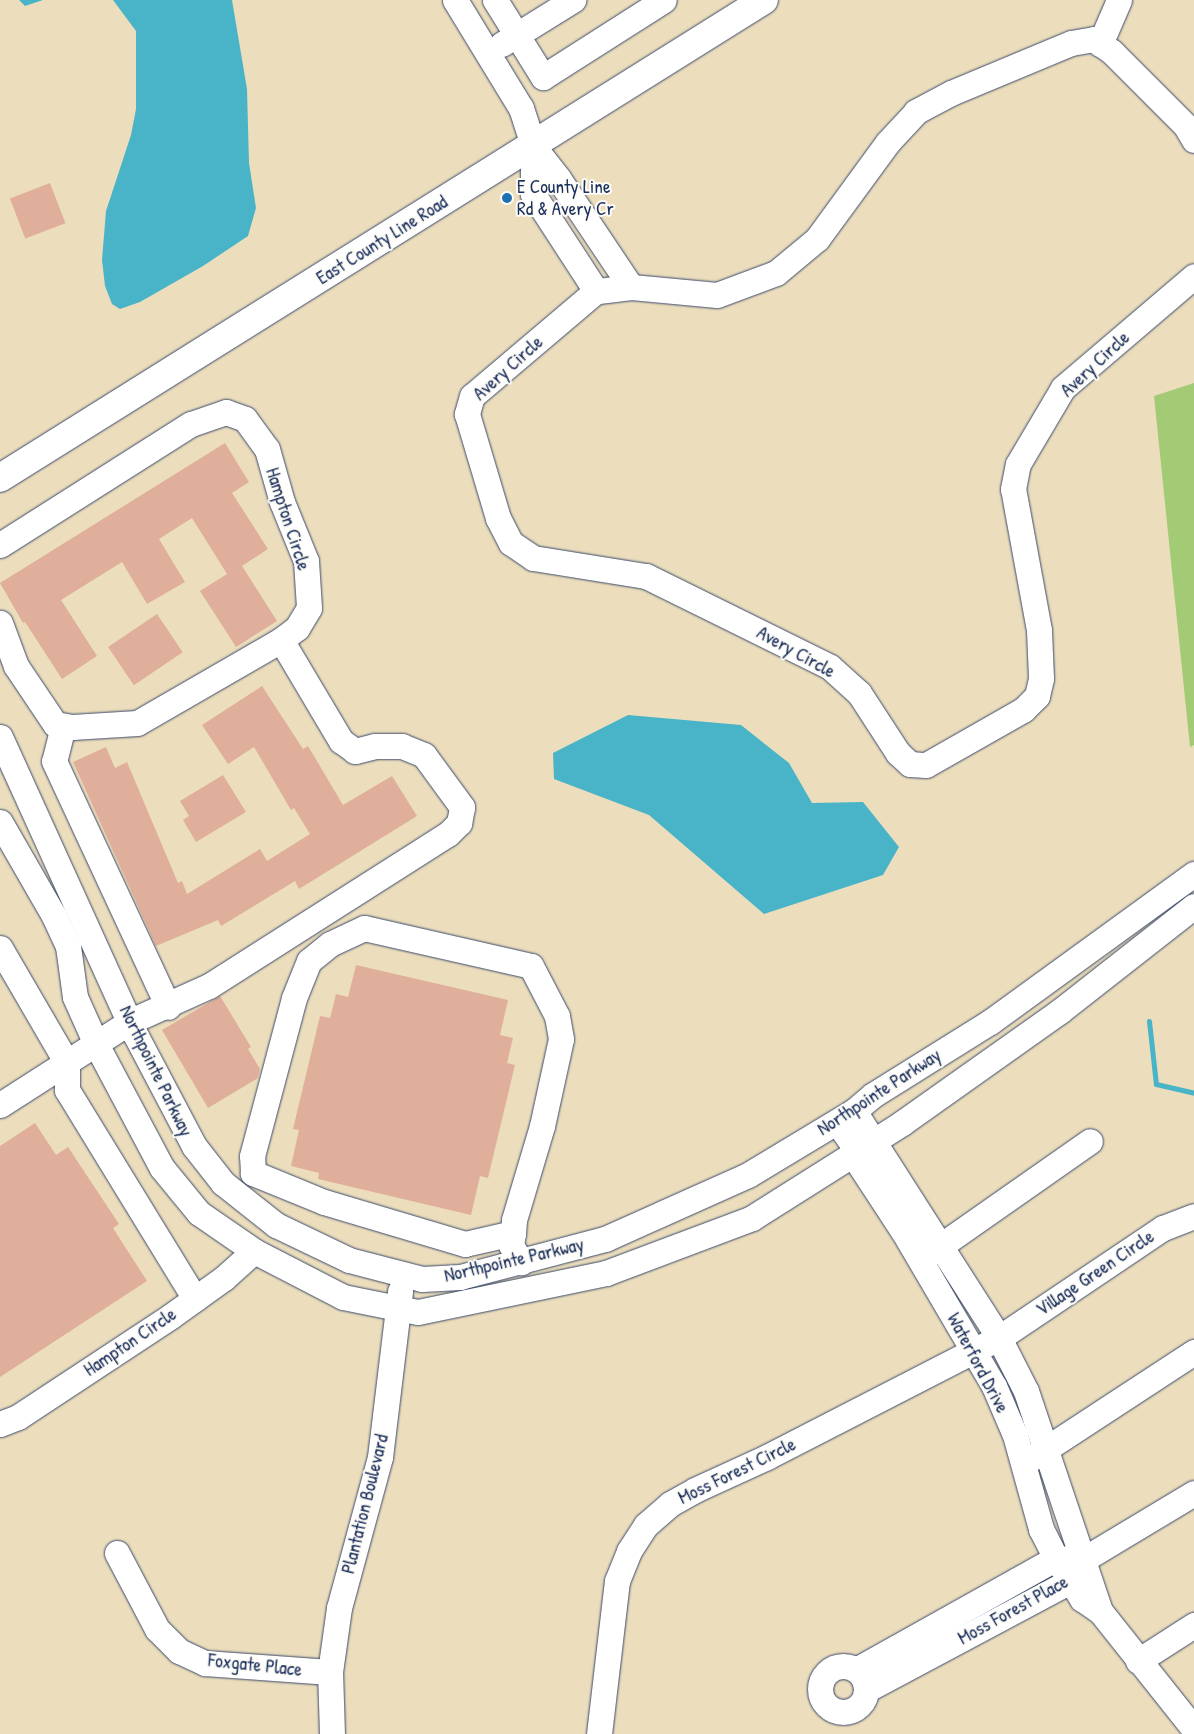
<!DOCTYPE html>
<html>
<head>
<meta charset="utf-8">
<style>
  body { margin:0 }
  #map { position:relative; width:1194px; height:1734px; overflow:hidden; background:#ecdebc; font-family:"Patrick Hand",sans-serif }
  div>[style] { position:absolute }
  .green>* { inset:0; background:#a3ca74 }
  .water>* { inset:0; background:#49b4c7 }
  .stream>* { height:5px; margin:-2.5px; padding:0 2.5px; transform-origin:2.5px; border-radius:2.5px; background:#49b4c7 }
  .building>* { inset:0; background:#dfaf9c; transform-origin:0 0 }
  .roads { filter:drop-shadow(0 0 1px #3a496c) drop-shadow(0 0 1px #3a496c) }
  .minor>* { height:25px; margin:-12.5px; padding:0 12.5px; transform-origin:12.5px; border-radius:12.5px; background:#fff }
  .minor>.ring { margin:-12.5px; padding:0; box-sizing:content-box; background:none; border:25px solid #fff; border-radius:50% }
  .major>* { height:28px; margin:-14px; padding:0 14px; transform-origin:14px; border-radius:14px; background:#fff }
  .dots>* { width:14px; height:14px; translate:-50% -50%; box-sizing:border-box; border:2px solid #fdfcf7; border-radius:50% }
  span { translate:-50% -50%; white-space:nowrap; text-align:center; line-height:1.15; -webkit-text-stroke:4px #fdfcf7; paint-order:stroke }
  .poi-label { font-size:19px; color:#1b2f5e }
  .left { translate:0 -50%; text-align:left }
  .street-label { font-size:19px; color:#1b2f5e }
</style>
</head>
<body>
<div id="map">
  <div class="green">
    <i style="clip-path:polygon(1194px 383px,1194px 745px,1190px 747px,1154px 396px)"></i>
  </div>
  <div class="water">
    <i style="clip-path:polygon(19px 0,43px 0,25px 6px)"></i>
    <i style="clip-path:polygon(113px 0,232px 0,247px 89px,249px 163px,256px 208px,248px 236px,203px 266px,140px 302px,120px 309px,112px 304px,105px 286px,102px 260px,106px 211px,131px 135px,136px 109px,136px 31px)"></i>
    <i style="clip-path:polygon(628px 715px,741px 725px,789px 763px,812px 803px,863px 802px,899px 847px,883px 875px,764px 914px,649px 815px,554px 779px,553px 753px)"></i>
  </div>
  <div class="stream">
    <i style="left:1149px;top:1021px;width:63px;rotate:83.7deg"></i>
    <i style="left:1156px;top:1084px;width:39px;rotate:13deg"></i>
  </div>
  <div class="building">
    <i style="left:50px;top:183px;width:43px;height:43px;rotate:69deg"></i>
    <i style="clip-path:polygon(225px 443px,249px 482px,232px 493px,268px 549px,242px 566px,277px 621px,236px 647px,200px 591px,227px 574px,192px 518px,159px 539px,185px 582px,147px 604px,122px 562px,61px 600px,97px 656px,62px 679px,25px 622px,23px 623px,0 583px)"></i>
    <i style="left:157px;top:614px;width:46px;height:59px;rotate:56deg"></i>
    <i style="clip-path:polygon(262px 686px,303px 749px,308px 746px,343px 805px,392px 776px,417px 816px,299px 889px,295px 881px,221px 926px,218px 920px,156px 946px,73px 762px,106px 747px,115px 768px,127px 762px,178px 883px,182px 881px,187px 894px,260px 849px,267px 861px,310px 834px,294px 808px,291px 810px,254px 747px,228px 764px,202px 725px)"></i>
    <i style="clip-path:polygon(223px 775px,246px 812px,196px 842px,183px 820px,189px 816px,180px 801px)"></i>
    <i style="clip-path:polygon(356px 965px,508px 1000px,500px 1035px,513px 1038px,507px 1063px,515px 1065px,488px 1178px,480px 1176px,471px 1215px,318px 1179px,319px 1173px,291px 1166px,299px 1130px,293px 1129px,320px 1016px,330px 1018px,336px 994px,348px 997px)"></i>
    <i style="clip-path:polygon(220px 996px,251px 1047px,248px 1049px,260px 1069px,258px 1078px,208px 1108px,162px 1030px)"></i>
    <i style="clip-path:polygon(35px 1123px,56px 1155px,68px 1147px,119px 1224px,113px 1228px,147px 1281px,0 1377px,0 1146px)"></i>
  </div>
  <div class="roads">
    <div class="minor">
      <i style="left:455px;top:0;width:127px;rotate:58.6deg"></i>
      <i style="left:521px;top:108px;width:40px;rotate:72deg"></i>
      <i style="left:495px;top:0;width:91px;rotate:58.1deg"></i>
      <i style="left:543px;top:77px;width:143px;rotate:-32.5deg"></i>
      <i style="left:502px;top:44px;width:84px;rotate:-31.8deg"></i>
      <i style="left:1100px;top:44px;width:48px;rotate:-66.6deg"></i>
      <i style="left:1194px;top:140px;width:16px;rotate:-120deg"></i>
      <i style="left:1186px;top:126px;width:105px;rotate:-135deg"></i>
      <i style="left:1112px;top:52px;width:22px;rotate:-144deg"></i>
      <i style="left:1094px;top:39px;width:23px;rotate:170deg"></i>
      <i style="left:1071px;top:43px;width:130px;rotate:157.4deg"></i>
      <i style="left:951px;top:93px;width:40px;rotate:152deg"></i>
      <i style="left:916px;top:112px;width:41px;rotate:133deg"></i>
      <i style="left:888px;top:142px;width:120px;rotate:126.2deg"></i>
      <i style="left:817px;top:239px;width:53px;rotate:140.3deg"></i>
      <i style="left:776px;top:273px;width:63px;rotate:159.6deg"></i>
      <i style="left:717px;top:295px;width:86px;rotate:-174.7deg"></i>
      <i style="left:631px;top:287px;width:35px;rotate:173deg"></i>
      <i style="left:596px;top:291px;width:162px;rotate:139.7deg"></i>
      <i style="left:472px;top:396px;width:19px;rotate:106deg"></i>
      <i style="left:467px;top:414px;width:109px;rotate:73.4deg"></i>
      <i style="left:498px;top:518px;width:28px;rotate:63deg"></i>
      <i style="left:511px;top:543px;width:27px;rotate:34deg"></i>
      <i style="left:533px;top:558px;width:114px;rotate:9.1deg"></i>
      <i style="left:646px;top:576px;width:205px;rotate:26.3deg"></i>
      <i style="left:830px;top:667px;width:39px;rotate:42deg"></i>
      <i style="left:859px;top:693px;width:72px;rotate:57deg"></i>
      <i style="left:898px;top:753px;width:16px;rotate:43deg"></i>
      <i style="left:910px;top:764px;width:16px;rotate:4deg"></i>
      <i style="left:926px;top:765px;width:112px;rotate:-29.6deg"></i>
      <i style="left:1023px;top:710px;width:20px;rotate:-45deg"></i>
      <i style="left:1037px;top:696px;width:18px;rotate:-77deg"></i>
      <i style="left:1041px;top:678px;width:48px;rotate:-92.4deg"></i>
      <i style="left:1039px;top:630px;width:143px;rotate:-100.4deg"></i>
      <i style="left:1013px;top:489px;width:25px;rotate:-79deg"></i>
      <i style="left:1018px;top:464px;width:88px;rotate:-59.4deg"></i>
      <i style="left:1063px;top:388px;width:172px;rotate:-40.5deg"></i>
      <i style="left:596px;top:291px;width:116px;rotate:-123deg"></i>
      <i style="left:533px;top:194px;width:48px;rotate:-90deg"></i>
      <i style="left:533px;top:146px;width:41px;rotate:52deg"></i>
      <i style="left:558px;top:178px;width:131px;rotate:56.2deg"></i>
      <i style="left:0;top:545px;width:226px;rotate:-32.4deg"></i>
      <i style="left:191px;top:424px;width:37px;rotate:-19deg"></i>
      <i style="left:226px;top:412px;width:20px;rotate:20deg"></i>
      <i style="left:245px;top:419px;width:37px;rotate:54deg"></i>
      <i style="left:267px;top:449px;width:55px;rotate:74.2deg"></i>
      <i style="left:282px;top:502px;width:64px;rotate:67.9deg"></i>
      <i style="left:306px;top:561px;width:47px;rotate:86.3deg"></i>
      <i style="left:309px;top:608px;width:23px;rotate:121deg"></i>
      <i style="left:297px;top:628px;width:20px;rotate:143deg"></i>
      <i style="left:281px;top:640px;width:166px;rotate:150deg"></i>
      <i style="left:137px;top:723px;width:65px;rotate:176.5deg"></i>
      <i style="left:72px;top:727px;width:17px;rotate:-170deg"></i>
      <i style="left:55px;top:724px;width:70px;rotate:-123.9deg"></i>
      <i style="left:16px;top:666px;width:46px;rotate:-110.4deg"></i>
      <i style="left:63px;top:726px;width:36px;rotate:104deg"></i>
      <i style="left:54px;top:761px;width:271px;rotate:65.1deg"></i>
      <i style="left:0;top:737px;width:326px;rotate:65.6deg"></i>
      <i style="left:135px;top:1034px;width:127px;rotate:62.2deg"></i>
      <i style="left:194px;top:1146px;width:47px;rotate:51.9deg"></i>
      <i style="left:223px;top:1183px;width:68px;rotate:38.4deg"></i>
      <i style="left:276px;top:1225px;width:81px;rotate:25.6deg"></i>
      <i style="left:349px;top:1260px;width:75px;rotate:14.6deg"></i>
      <i style="left:422px;top:1279px;width:38px;rotate:-3deg"></i>
      <i style="left:460px;top:1277px;width:150px;rotate:-14.7deg"></i>
      <i style="left:605px;top:1239px;width:157px;rotate:-24.1deg"></i>
      <i style="left:748px;top:1175px;width:124px;rotate:-31.1deg"></i>
      <i style="left:854px;top:1111px;width:25px;rotate:-40deg"></i>
      <i style="left:873px;top:1095px;width:138px;rotate:-32deg"></i>
      <i style="left:990px;top:1022px;width:252px;rotate:-36deg"></i>
      <i style="left:0;top:822px;width:108px;rotate:60.1deg"></i>
      <i style="left:54px;top:916px;width:33px;rotate:65deg"></i>
      <i style="left:68px;top:946px;width:51px;rotate:82.2deg"></i>
      <i style="left:75px;top:997px;width:51px;rotate:65.9deg"></i>
      <i style="left:96px;top:1044px;width:140px;rotate:62deg"></i>
      <i style="left:162px;top:1168px;width:58px;rotate:50.6deg"></i>
      <i style="left:199px;top:1213px;width:67px;rotate:34.6deg"></i>
      <i style="left:254px;top:1251px;width:100px;rotate:27.3deg"></i>
      <i style="left:343px;top:1297px;width:76px;rotate:11.3deg"></i>
      <i style="left:418px;top:1312px;width:192px;rotate:-11.7deg"></i>
      <i style="left:606px;top:1273px;width:156px;rotate:-20.6deg"></i>
      <i style="left:752px;top:1218px;width:178px;rotate:-32.3deg"></i>
      <i style="left:902px;top:1123px;width:194px;rotate:-35.3deg"></i>
      <i style="left:1060px;top:1011px;width:170px;rotate:-38.1deg"></i>
      <i style="left:0;top:948px;width:133px;rotate:59.8deg"></i>
      <i style="left:67px;top:1063px;width:27px;rotate:90deg"></i>
      <i style="left:67px;top:1090px;width:245px;rotate:58.5deg"></i>
      <i style="left:0;top:1105px;width:156px;rotate:-32.7deg"></i>
      <i style="left:131px;top:1021px;width:85px;rotate:-24.2deg"></i>
      <i style="left:209px;top:986px;width:283px;rotate:-32.5deg"></i>
      <i style="left:448px;top:834px;width:16px;rotate:-45deg"></i>
      <i style="left:459px;top:823px;width:16px;rotate:-79deg"></i>
      <i style="left:462px;top:807px;width:64px;rotate:-126.2deg"></i>
      <i style="left:424px;top:755px;width:24px;rotate:-158deg"></i>
      <i style="left:402px;top:746px;width:27px;rotate:180deg"></i>
      <i style="left:375px;top:746px;width:21px;rotate:166deg"></i>
      <i style="left:355px;top:751px;width:17px;rotate:-144deg"></i>
      <i style="left:341px;top:741px;width:117px;rotate:-120.7deg"></i>
      <i style="left:854px;top:1111px;width:269px;rotate:57.4deg"></i>
      <i style="left:999px;top:1338px;width:59px;rotate:63deg"></i>
      <i style="left:1026px;top:1391px;width:232px;rotate:71.4deg"></i>
      <i style="left:837px;top:1122px;width:28px;rotate:55deg"></i>
      <i style="left:853px;top:1145px;width:10px;rotate:90deg"></i>
      <i style="left:853px;top:1155px;width:91px;rotate:56.7deg"></i>
      <i style="left:903px;top:1231px;width:180px;rotate:59.6deg"></i>
      <i style="left:994px;top:1386px;width:53px;rotate:66.8deg"></i>
      <i style="left:1015px;top:1435px;width:98px;rotate:74.5deg"></i>
      <i style="left:1041px;top:1529px;width:33px;rotate:63deg"></i>
      <i style="left:1056px;top:1558px;width:49px;rotate:57.6deg"></i>
      <i style="left:1082px;top:1599px;width:22px;rotate:34deg"></i>
      <i style="left:1100px;top:1611px;width:151px;rotate:51.5deg"></i>
      <i style="left:513px;top:1233px;width:49px;rotate:167.1deg"></i>
      <i style="left:465px;top:1244px;width:147px;rotate:-163.4deg"></i>
      <i style="left:324px;top:1202px;width:77px;rotate:-157.8deg"></i>
      <i style="left:253px;top:1173px;width:17px;rotate:-93deg"></i>
      <i style="left:252px;top:1156px;width:163px;rotate:-75.1deg"></i>
      <i style="left:294px;top:998px;width:40px;rotate:-68deg"></i>
      <i style="left:309px;top:961px;width:27px;rotate:-39deg"></i>
      <i style="left:330px;top:944px;width:38px;rotate:-25deg"></i>
      <i style="left:364px;top:928px;width:171px;rotate:12.8deg"></i>
      <i style="left:531px;top:966px;width:56px;rotate:62.5deg"></i>
      <i style="left:557px;top:1016px;width:23px;rotate:80deg"></i>
      <i style="left:561px;top:1039px;width:89px;rotate:102.3deg"></i>
      <i style="left:542px;top:1126px;width:98px;rotate:106.6deg"></i>
      <i style="left:514px;top:1220px;width:13px;rotate:94deg"></i>
      <i style="left:513px;top:1233px;width:12px;rotate:99deg"></i>
      <i style="left:511px;top:1245px;width:20px;rotate:60deg"></i>
      <i style="left:926px;top:1256px;width:200px;rotate:-35deg"></i>
      <i style="left:0;top:1424px;width:19px;rotate:-21deg"></i>
      <i style="left:18px;top:1417px;width:183px;rotate:-33.4deg"></i>
      <i style="left:171px;top:1316px;width:65px;rotate:-35.6deg"></i>
      <i style="left:224px;top:1278px;width:40px;rotate:-42deg"></i>
      <i style="left:1032px;top:1458px;width:194px;rotate:-33.2deg"></i>
      <i style="left:117px;top:1553px;width:86px;rotate:62.2deg"></i>
      <i style="left:157px;top:1629px;width:31px;rotate:45deg"></i>
      <i style="left:179px;top:1651px;width:29px;rotate:25deg"></i>
      <i style="left:205px;top:1663px;width:125px;rotate:4.1deg"></i>
      <i style="left:1138px;top:1661px;width:67px;rotate:-32.7deg"></i>
      <i class="ring" style="left:820px;top:1666px;width:21px;height:21px"></i>
      <i style="left:856px;top:1670px;width:229px;rotate:-29.2deg"></i>
      <i style="left:1056px;top:1558px;width:16px;rotate:4deg"></i>
      <i style="left:866px;top:1690px;width:231px;rotate:-28.1deg"></i>
      <i style="left:1070px;top:1581px;width:26px;rotate:-58deg"></i>
      <i style="left:1084px;top:1559px;width:128px;rotate:-31deg"></i>
      <i style="left:332px;top:1734px;width:62px;rotate:-91.8deg"></i>
      <i style="left:330px;top:1672px;width:65px;rotate:-82deg"></i>
      <i style="left:339px;top:1608px;width:156px;rotate:-74.8deg"></i>
      <i style="left:380px;top:1457px;width:167px;rotate:-83.1deg"></i>
      <i style="left:599px;top:1734px;width:154px;rotate:-83.3deg"></i>
      <i style="left:617px;top:1581px;width:32px;rotate:-68deg"></i>
      <i style="left:629px;top:1551px;width:31px;rotate:-57deg"></i>
      <i style="left:646px;top:1525px;width:32px;rotate:-41deg"></i>
      <i style="left:670px;top:1504px;width:29px;rotate:-29deg"></i>
      <i style="left:695px;top:1490px;width:79px;rotate:-24.6deg"></i>
      <i style="left:767px;top:1457px;width:261px;rotate:-27.2deg"></i>
      <i style="left:999px;top:1338px;width:197px;rotate:-33.9deg"></i>
      <i style="left:1163px;top:1228px;width:33px;rotate:-21deg"></i>
    </div>
    <div class="major">
      <i style="left:0;top:478px;width:901px;rotate:-32.03deg"></i>
    </div>
  </div>
  <div class="dots">
    <i style="left:507px;top:198px;background:#1f6fb2"></i>
  </div>
  <div class="poi-label">
    <span class="left" style="left:517px;top:198px">E County Line<br>Rd &amp; Avery Cr</span>
  </div>
  <div class="street-label">
    <span style="left:382px;top:240px;rotate:-32deg">East County Line Road</span>
    <span style="left:1095px;top:364px;rotate:-43deg">Avery Circle</span>
    <span style="left:508px;top:368px;rotate:-42deg">Avery Circle</span>
    <span style="left:288px;top:519px;rotate:72deg">Hampton Circle</span>
    <span style="left:796px;top:652px;rotate:29deg">Avery Circle</span>
    <span style="left:156px;top:1071px;rotate:64deg">Northpointe Parkway</span>
    <span style="left:879px;top:1092px;rotate:-33deg">Northpointe Parkway</span>
    <span style="left:514px;top:1260px;rotate:-13deg">Northpointe Parkway</span>
    <span style="left:1095px;top:1273px;rotate:-34deg">Village Green Circle</span>
    <span style="left:130px;top:1342px;rotate:-34deg">Hampton Circle</span>
    <span style="left:978px;top:1363px;rotate:62deg">Waterford Drive</span>
    <span style="left:737px;top:1471px;rotate:-26deg">Moss Forest Circle</span>
    <span style="left:365px;top:1504px;rotate:-76deg">Plantation Boulevard</span>
    <span style="left:1013px;top:1610px;rotate:-29deg">Moss Forest Place</span>
    <span style="left:255px;top:1665px;rotate:6deg">Foxgate Place</span>
  </div>
</div>
</body>
</html>
